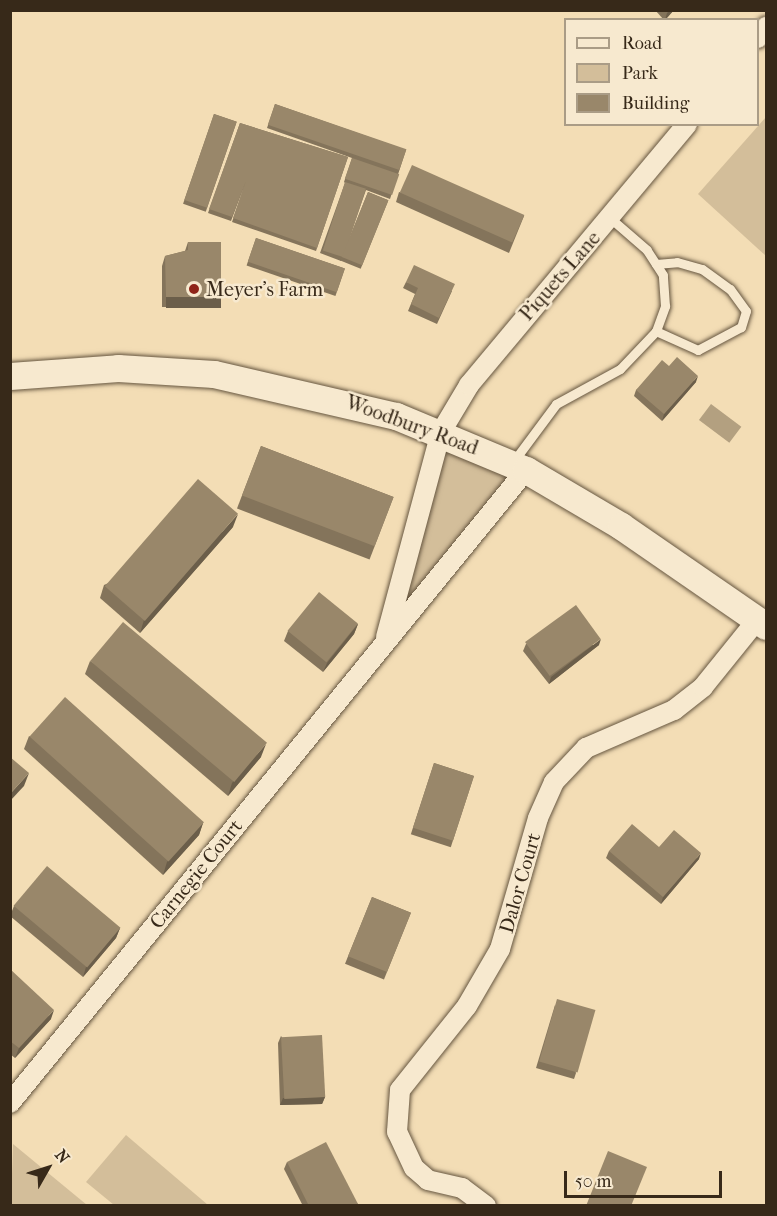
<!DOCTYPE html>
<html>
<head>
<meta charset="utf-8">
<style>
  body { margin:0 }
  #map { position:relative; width:777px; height:1216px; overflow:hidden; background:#f3ddb5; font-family:"IM FELL French Canon",serif }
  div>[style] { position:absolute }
  .green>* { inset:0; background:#d3be9a }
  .water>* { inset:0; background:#b3a080; transform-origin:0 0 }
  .roads { filter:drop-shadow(0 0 2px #665640) drop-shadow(0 0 2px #665640) }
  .service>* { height:9px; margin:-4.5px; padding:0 4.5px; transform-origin:4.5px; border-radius:4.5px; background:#f7e9cf }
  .minor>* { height:20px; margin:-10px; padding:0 10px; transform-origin:10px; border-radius:10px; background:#f7e9cf }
  .secondary>* { height:27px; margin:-13.5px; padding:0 13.5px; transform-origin:13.5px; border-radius:13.5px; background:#f7e9cf }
  .wall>* { inset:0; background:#84745b; transform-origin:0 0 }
  .shaded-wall>* { inset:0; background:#6b5e4a; transform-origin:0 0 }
  .building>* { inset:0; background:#99876a; transform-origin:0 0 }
  .dots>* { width:16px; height:16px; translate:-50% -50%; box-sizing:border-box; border:3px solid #f7e9cf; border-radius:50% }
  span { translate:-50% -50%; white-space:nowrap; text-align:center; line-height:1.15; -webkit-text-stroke:5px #f7e9cf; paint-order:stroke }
  .street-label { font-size:20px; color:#372919 }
  .poi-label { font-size:20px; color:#372919 }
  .left { translate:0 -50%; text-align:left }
  .frame { position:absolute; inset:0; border:12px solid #372919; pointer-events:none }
  .legend { position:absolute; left:564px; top:18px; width:195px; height:108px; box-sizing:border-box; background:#f7e9cf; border:2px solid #aa9c86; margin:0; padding:8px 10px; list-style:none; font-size:18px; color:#372919 }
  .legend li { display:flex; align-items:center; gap:12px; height:30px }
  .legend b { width:30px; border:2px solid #aa9c86 }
  .north { position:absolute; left:18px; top:1138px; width:60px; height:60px; -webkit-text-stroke:4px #f7e9cf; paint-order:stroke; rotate:51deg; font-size:16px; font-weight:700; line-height:24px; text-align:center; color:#372919 }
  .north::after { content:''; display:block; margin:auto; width:21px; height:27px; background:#372919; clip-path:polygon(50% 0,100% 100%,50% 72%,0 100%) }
  .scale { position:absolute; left:564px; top:1171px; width:158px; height:27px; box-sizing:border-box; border:3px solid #372919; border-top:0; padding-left:8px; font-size:18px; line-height:21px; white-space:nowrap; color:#372919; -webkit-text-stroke:4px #f7e9cf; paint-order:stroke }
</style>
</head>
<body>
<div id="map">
  <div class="green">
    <i style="clip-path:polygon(766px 117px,766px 256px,698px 194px)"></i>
    <i style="clip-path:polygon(442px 435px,523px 471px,389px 637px)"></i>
    <i style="clip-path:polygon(126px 1135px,208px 1205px,114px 1205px,86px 1182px)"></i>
    <i style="clip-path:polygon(13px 1144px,87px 1205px,11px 1205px)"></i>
  </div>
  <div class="water">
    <i style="left:711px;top:404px;width:38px;height:20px;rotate:37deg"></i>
  </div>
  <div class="roads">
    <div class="service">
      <i style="left:656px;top:264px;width:21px;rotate:-5deg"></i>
      <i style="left:677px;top:262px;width:26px;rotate:16deg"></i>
      <i style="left:702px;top:269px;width:34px;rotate:36deg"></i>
      <i style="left:730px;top:289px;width:27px;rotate:54deg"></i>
      <i style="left:746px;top:311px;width:17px;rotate:107deg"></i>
      <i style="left:741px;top:327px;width:49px;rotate:151.9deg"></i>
      <i style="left:698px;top:350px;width:46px;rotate:-155.7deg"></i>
      <i style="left:513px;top:462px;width:72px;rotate:-53.4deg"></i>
      <i style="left:556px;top:404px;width:73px;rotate:-28.7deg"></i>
      <i style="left:620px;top:369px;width:52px;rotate:-46.5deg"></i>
      <i style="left:656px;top:331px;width:27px;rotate:-70deg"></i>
      <i style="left:665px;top:306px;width:31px;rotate:-94deg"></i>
      <i style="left:663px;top:275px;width:30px;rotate:-123deg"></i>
      <i style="left:647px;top:250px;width:49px;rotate:-139.1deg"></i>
    </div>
    <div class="minor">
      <i style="left:758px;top:38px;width:14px;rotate:-54deg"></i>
      <i style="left:386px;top:637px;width:212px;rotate:-75deg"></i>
      <i style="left:441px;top:432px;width:55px;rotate:-59.2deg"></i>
      <i style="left:469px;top:385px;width:340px;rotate:-50.1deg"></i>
      <i style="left:10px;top:1103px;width:817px;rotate:-50.81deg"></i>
      <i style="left:486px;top:1206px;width:30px;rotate:-143deg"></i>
      <i style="left:462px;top:1188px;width:35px;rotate:-167deg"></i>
      <i style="left:428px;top:1180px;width:18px;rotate:-139deg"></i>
      <i style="left:414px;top:1168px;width:40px;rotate:-115deg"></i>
      <i style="left:397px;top:1132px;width:42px;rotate:-85.9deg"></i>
      <i style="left:400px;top:1090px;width:107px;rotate:-51.4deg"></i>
      <i style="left:467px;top:1006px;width:66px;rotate:-59.9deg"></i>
      <i style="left:500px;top:949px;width:136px;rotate:-73.8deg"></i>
      <i style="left:538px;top:818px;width:39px;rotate:-66deg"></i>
      <i style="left:554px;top:782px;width:47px;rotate:-46.7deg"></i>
      <i style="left:586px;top:748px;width:96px;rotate:-23.4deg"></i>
      <i style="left:674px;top:710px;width:37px;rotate:-38deg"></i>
      <i style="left:703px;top:687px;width:86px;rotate:-51.1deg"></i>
    </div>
    <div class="secondary">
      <i style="left:10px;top:376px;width:108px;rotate:-4.2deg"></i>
      <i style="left:118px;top:368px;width:96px;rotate:3.6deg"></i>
      <i style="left:214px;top:374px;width:187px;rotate:13deg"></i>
      <i style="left:396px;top:416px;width:141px;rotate:22.6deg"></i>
      <i style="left:526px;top:470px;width:110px;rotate:30.5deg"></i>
      <i style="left:621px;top:526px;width:176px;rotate:34.6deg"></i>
    </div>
  </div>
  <div class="wall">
    <i style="clip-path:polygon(655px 10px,674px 10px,665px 20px,664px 20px)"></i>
    <i style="clip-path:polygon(275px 104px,406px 150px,390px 199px,366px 190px,341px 261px,320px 253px,345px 183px,344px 182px,352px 158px,267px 128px)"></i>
    <i style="left:214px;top:114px;width:24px;height:95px;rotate:19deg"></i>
    <i style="clip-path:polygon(240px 123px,348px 157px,316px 251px,232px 222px,245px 184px,231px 221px,208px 213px)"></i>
    <i style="left:368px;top:192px;width:22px;height:74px;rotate:22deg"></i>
    <i style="clip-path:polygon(399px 192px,524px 216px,509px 253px,396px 202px)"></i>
    <i style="left:256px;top:238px;width:94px;height:29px;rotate:19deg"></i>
    <i style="clip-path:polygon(188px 242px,218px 307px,162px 307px,162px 266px,165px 256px,185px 251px)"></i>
    <i style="clip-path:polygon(406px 282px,452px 291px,437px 324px,408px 311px,415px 294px,403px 288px)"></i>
    <i style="clip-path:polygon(669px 366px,696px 382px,662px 421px,634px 396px,636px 390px)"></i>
    <i style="left:261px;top:446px;width:142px;height:67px;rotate:21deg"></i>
    <i style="clip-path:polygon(233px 527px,140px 633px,100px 598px,104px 585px)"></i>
    <i style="clip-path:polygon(358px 624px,354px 634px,323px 672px,284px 641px,288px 631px)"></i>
    <i style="clip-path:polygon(526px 644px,599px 645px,549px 684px,523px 651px)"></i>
    <i style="clip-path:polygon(90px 661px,261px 757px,228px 796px,85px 674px)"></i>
    <i style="clip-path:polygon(29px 736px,203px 823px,199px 835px,163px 875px,24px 749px)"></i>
    <i style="left:434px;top:763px;width:42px;height:75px;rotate:18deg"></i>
    <i style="clip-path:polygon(659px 847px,699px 859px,661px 904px,606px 858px,609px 851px)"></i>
    <i style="left:372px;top:897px;width:42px;height:72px;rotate:22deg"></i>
    <i style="clip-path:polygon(14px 906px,120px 928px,116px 938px,83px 977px,10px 916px)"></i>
    <i style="clip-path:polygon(10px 969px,51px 1019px,15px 1058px,10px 1054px)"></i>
    <i style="clip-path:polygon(555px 1005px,576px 1073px,574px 1079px,536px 1068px)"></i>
    <i style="clip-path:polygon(281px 1036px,325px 1097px,322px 1104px,280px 1105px,278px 1043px)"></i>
    <i style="clip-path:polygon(287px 1162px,358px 1204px,357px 1206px,303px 1206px,284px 1169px)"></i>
  </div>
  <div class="shaded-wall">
    <i style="clip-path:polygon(670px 10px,674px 10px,665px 20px,667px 13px)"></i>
    <i style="left:166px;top:297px;width:55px;height:11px"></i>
    <i style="clip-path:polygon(698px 376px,696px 382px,662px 421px,664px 414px)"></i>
    <i style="clip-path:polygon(238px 514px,233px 527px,140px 633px,144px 620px)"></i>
    <i style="clip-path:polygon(358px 624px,354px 634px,323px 672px,327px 663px)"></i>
    <i style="clip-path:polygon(601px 639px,599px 645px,549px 684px,551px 677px)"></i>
    <i style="clip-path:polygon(266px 744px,261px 757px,228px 796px,232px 783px)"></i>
    <i style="clip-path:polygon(29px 773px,24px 786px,10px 801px,10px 794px)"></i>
    <i style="clip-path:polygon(203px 823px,199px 835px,163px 875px,167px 862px)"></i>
    <i style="clip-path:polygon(701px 853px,699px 859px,661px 904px,663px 897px)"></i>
    <i style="clip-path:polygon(120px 928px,116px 938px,83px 977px,86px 967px)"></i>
    <i style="clip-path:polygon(54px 1010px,51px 1019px,15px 1058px,19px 1048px)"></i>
    <i style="clip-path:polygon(325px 1097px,322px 1104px,280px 1105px,283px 1098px)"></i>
  </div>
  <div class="building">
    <i style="left:275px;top:104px;width:139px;height:22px;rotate:19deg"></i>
    <i style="left:214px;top:114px;width:24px;height:91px;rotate:19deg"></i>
    <i style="clip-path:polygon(240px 123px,348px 157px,317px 248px,233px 218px,246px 181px,232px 217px,209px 209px)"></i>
    <i style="left:352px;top:158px;width:50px;height:22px;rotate:19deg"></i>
    <i style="left:412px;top:165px;width:123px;height:30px;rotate:24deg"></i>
    <i style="left:345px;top:182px;width:22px;height:72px;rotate:18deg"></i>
    <i style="left:368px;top:192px;width:22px;height:70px;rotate:22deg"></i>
    <i style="left:256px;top:238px;width:94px;height:25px;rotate:19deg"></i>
    <i style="clip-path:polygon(188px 242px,221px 242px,221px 297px,166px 297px,165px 256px,188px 250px)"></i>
    <i style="clip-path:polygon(414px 265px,455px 284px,439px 318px,411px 304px,418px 288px,406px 282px)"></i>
    <i style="clip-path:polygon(677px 357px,698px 376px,664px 414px,636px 390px,662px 360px,669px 366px)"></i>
    <i style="left:261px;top:446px;width:142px;height:53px;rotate:21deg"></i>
    <i style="left:198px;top:479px;width:53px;height:142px;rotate:41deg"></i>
    <i style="left:319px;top:592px;width:50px;height:50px;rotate:39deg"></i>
    <i style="left:576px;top:605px;width:42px;height:63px;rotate:54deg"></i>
    <i style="left:123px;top:622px;width:188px;height:51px;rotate:40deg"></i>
    <i style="left:65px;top:697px;width:187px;height:53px;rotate:42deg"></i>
    <i style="clip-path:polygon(10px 757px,29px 773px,10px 794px)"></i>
    <i style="left:434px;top:763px;width:42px;height:68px;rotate:18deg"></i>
    <i style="clip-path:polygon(632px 824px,659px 847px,674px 830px,701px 853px,663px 897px,609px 851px)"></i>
    <i style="left:47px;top:866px;width:96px;height:52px;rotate:40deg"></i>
    <i style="left:372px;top:897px;width:42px;height:64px;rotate:22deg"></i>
    <i style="clip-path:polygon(10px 969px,54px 1010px,19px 1048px,10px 1041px)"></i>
    <i style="left:557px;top:999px;width:40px;height:65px;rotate:16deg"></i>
    <i style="left:322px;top:1035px;width:62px;height:41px;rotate:87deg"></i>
    <i style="clip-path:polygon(326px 1142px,358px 1204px,354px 1206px,309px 1206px,287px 1162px)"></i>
    <i style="clip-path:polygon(608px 1151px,647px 1167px,631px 1206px,586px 1206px)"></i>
  </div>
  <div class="dots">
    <i style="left:194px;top:289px;background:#8f2418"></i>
  </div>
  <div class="street-label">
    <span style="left:560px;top:276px;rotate:-49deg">Piquets Lane</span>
    <span style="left:412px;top:425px;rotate:20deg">Woodbury Road</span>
    <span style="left:196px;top:874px;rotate:-51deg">Carnegie Court</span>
    <span style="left:520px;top:883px;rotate:-74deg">Dalor Court</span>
  </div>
  <div class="poi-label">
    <span class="left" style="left:206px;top:289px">Meyer's Farm</span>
  </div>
  <div class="frame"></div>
  <ul class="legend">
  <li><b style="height:8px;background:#f7e9cf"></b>Road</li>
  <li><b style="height:16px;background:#d3be9a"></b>Park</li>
  <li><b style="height:16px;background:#99876a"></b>Building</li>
  </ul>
  <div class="north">N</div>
  <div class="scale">50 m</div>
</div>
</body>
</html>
